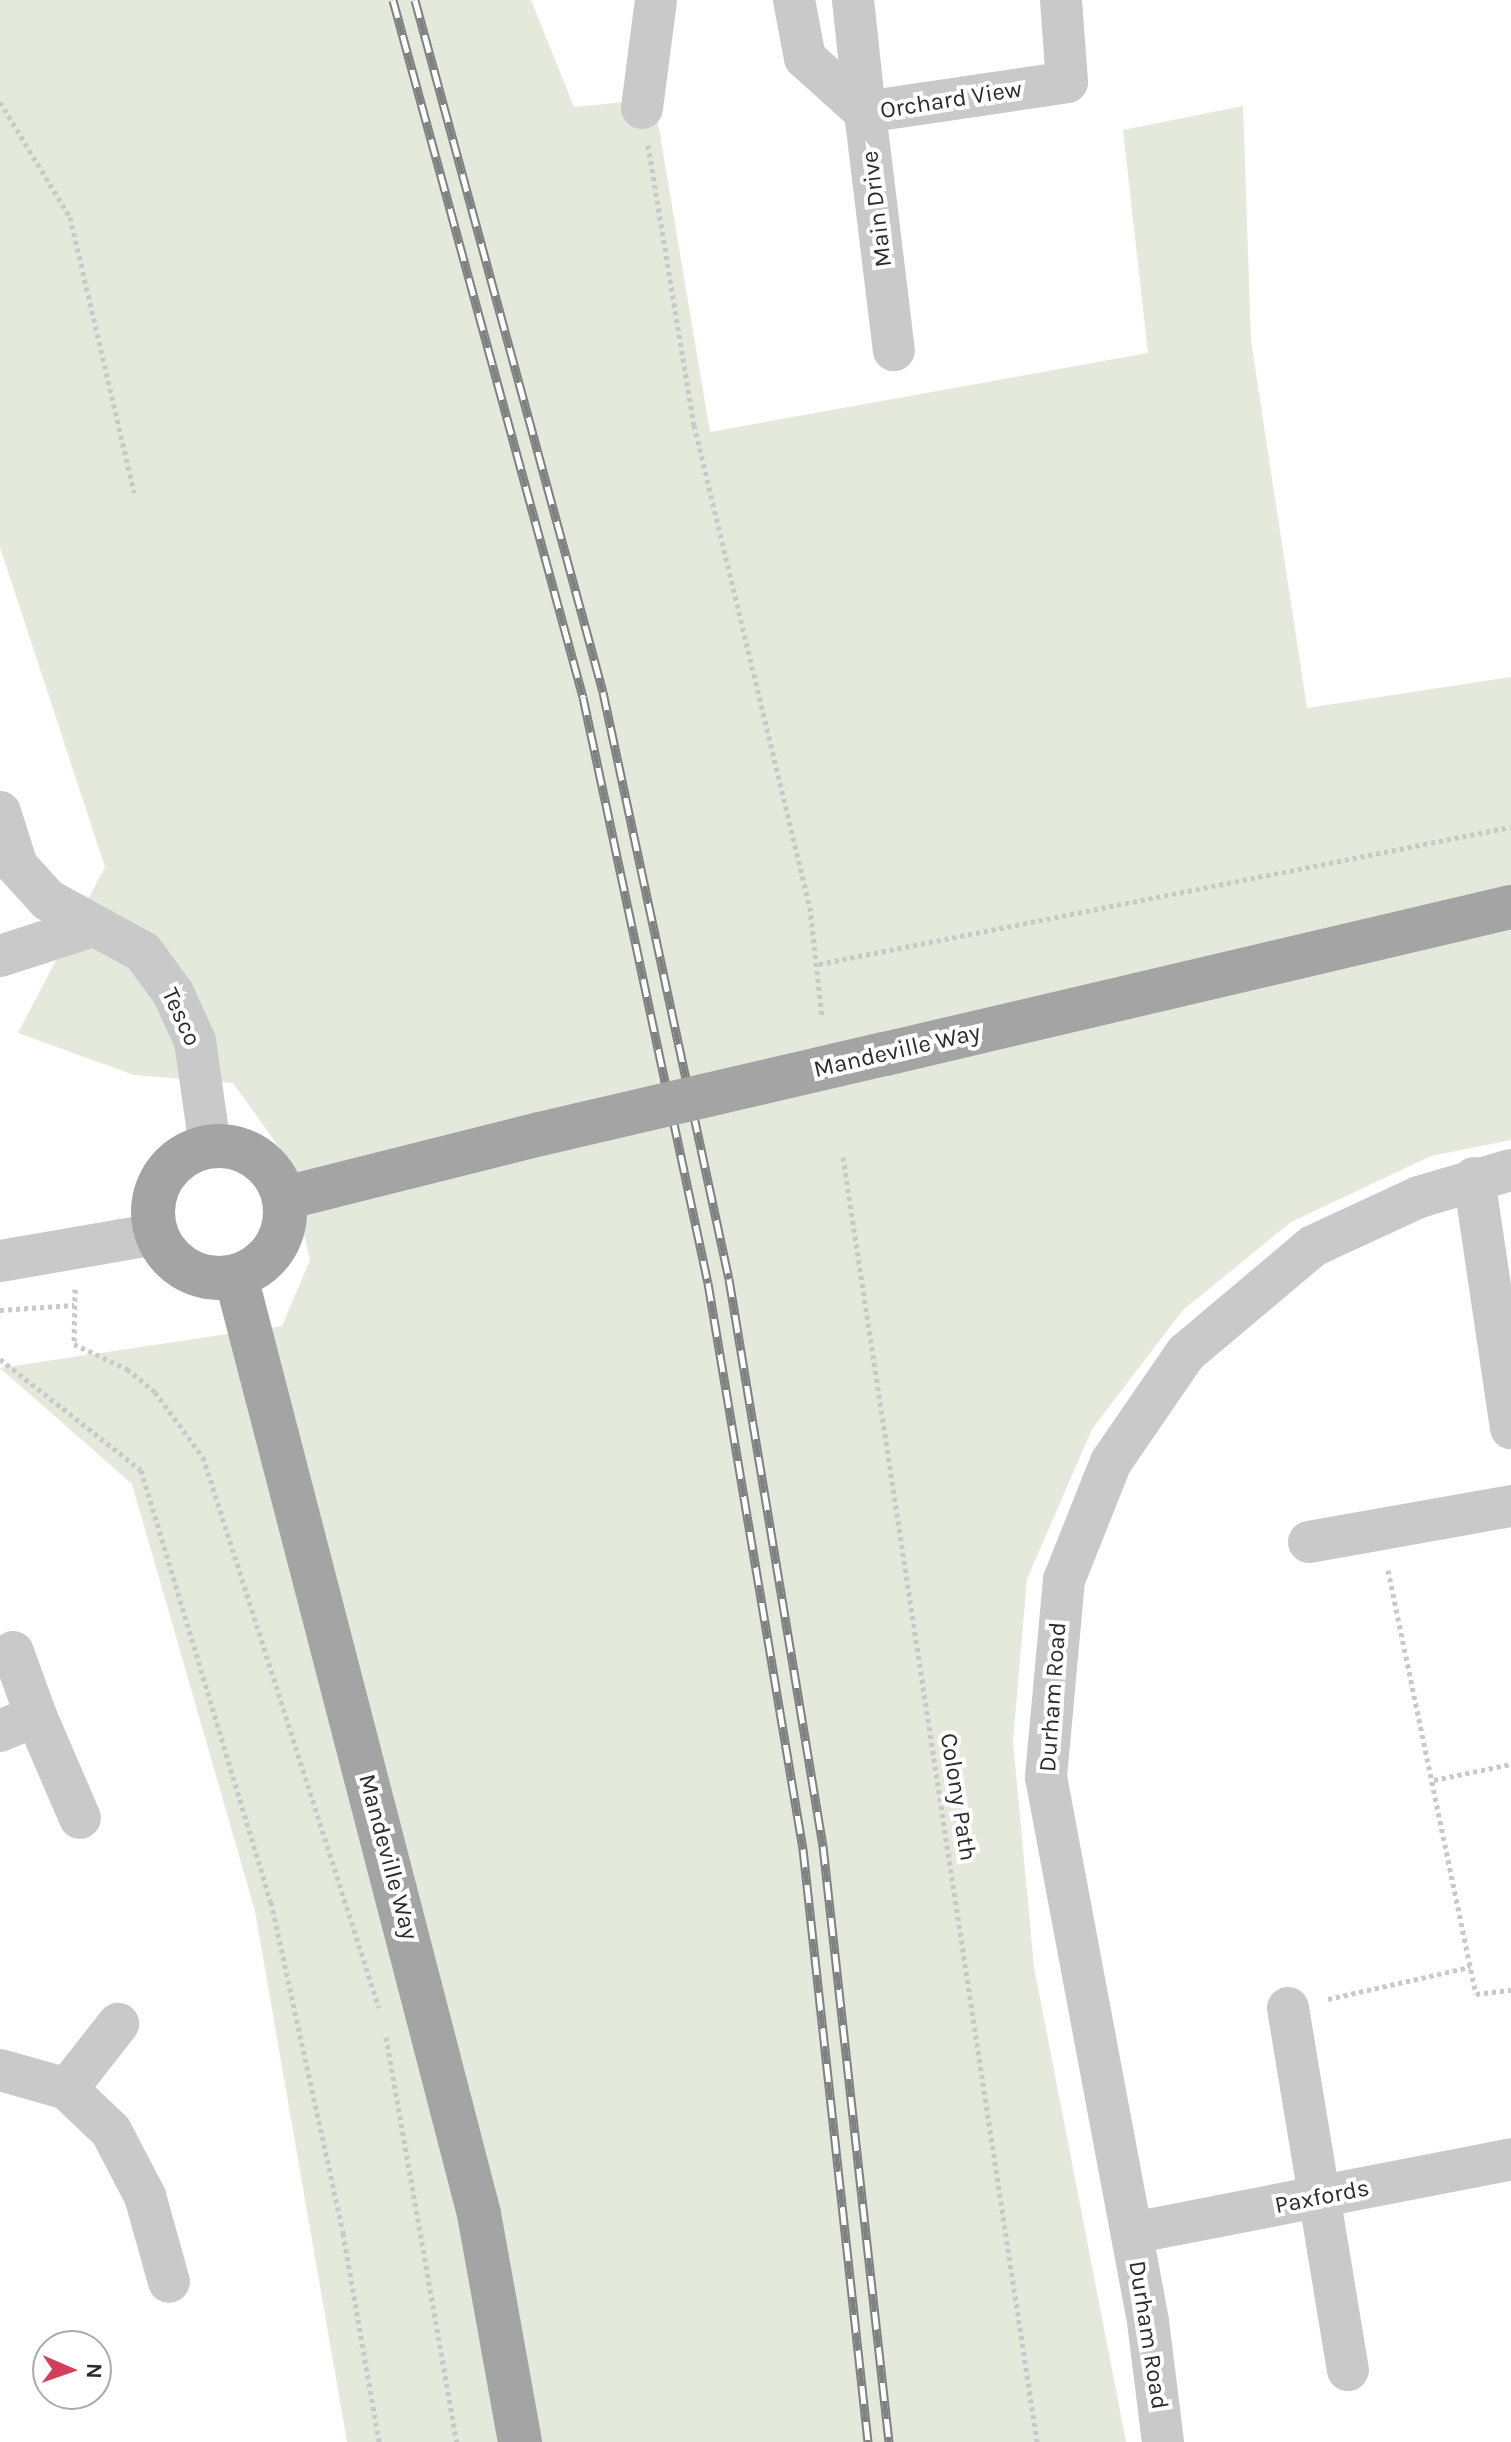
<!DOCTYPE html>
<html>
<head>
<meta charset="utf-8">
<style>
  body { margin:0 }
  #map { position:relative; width:1511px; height:2442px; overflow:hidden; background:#fff; font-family:Karla,sans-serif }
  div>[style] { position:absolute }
  .green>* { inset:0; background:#e4e9db }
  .path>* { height:5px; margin-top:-2.5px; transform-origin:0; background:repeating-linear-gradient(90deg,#c9c9c9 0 4px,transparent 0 8px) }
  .minor>* { height:42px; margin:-21px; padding:0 21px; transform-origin:21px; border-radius:21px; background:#c9c9c9 }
  .major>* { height:44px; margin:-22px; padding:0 22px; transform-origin:22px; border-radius:22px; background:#a4a4a4 }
  .major>.ring { margin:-22px; padding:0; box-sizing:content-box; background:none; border:44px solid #a4a4a4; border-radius:50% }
  .rail>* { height:9px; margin-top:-4.5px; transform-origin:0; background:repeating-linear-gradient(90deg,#fff 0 18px,#818181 0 36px); box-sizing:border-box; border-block:2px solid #818181 }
  .major-bridge>* { height:44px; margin:-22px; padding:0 22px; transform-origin:22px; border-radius:22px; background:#a4a4a4 }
  span { translate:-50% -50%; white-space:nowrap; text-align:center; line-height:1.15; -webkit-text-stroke:8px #fff; paint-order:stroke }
  .street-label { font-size:24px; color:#2c2c2c }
  .north { position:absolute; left:32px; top:2330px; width:80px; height:80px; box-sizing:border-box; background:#fff; border:2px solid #ababab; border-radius:50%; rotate:92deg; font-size:22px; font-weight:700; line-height:32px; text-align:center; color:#2c2c2c }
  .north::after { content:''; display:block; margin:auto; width:28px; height:36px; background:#d33f59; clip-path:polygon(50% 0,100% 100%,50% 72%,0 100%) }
</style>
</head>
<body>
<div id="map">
  <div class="green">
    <i style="clip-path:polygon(0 0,531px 0,574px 107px,654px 99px,710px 432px,1148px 353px,1123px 130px,1243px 106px,1251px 341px,1307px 708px,1511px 677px,1511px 1140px,1431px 1156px,1291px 1222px,1183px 1310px,1092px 1429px,1027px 1579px,1013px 1741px,1034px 1967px,1126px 2442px,347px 2442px,255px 1911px,132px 1484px,0 1368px,282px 1326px,310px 1260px,286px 1157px,233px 1083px,134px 1075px,18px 1033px,105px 867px,0 547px)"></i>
  </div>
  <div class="path">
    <i style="left:0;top:102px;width:135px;rotate:58.7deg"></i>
    <i style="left:70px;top:217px;width:283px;rotate:76.9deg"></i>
    <i style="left:648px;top:145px;width:284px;rotate:80.7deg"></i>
    <i style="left:694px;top:425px;width:496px;rotate:76.5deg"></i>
    <i style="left:810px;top:907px;width:111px;rotate:83.8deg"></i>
    <i style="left:819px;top:964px;width:705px;rotate:-11.2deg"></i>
    <i style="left:843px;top:1157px;width:1300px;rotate:81.41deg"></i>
    <i style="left:75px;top:1289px;width:55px;rotate:91deg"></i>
    <i style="left:74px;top:1344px;width:59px;rotate:25.3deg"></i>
    <i style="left:127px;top:1369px;width:36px;rotate:39deg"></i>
    <i style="left:155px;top:1392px;width:81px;rotate:53.6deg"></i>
    <i style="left:203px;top:1457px;width:578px;rotate:72.29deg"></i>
    <i style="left:0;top:1310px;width:74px;rotate:-3.9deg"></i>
    <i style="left:0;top:1359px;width:179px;rotate:38.2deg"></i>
    <i style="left:141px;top:1470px;width:451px;rotate:73.3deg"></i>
    <i style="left:271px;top:1902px;width:339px;rotate:77.7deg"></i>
    <i style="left:343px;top:2233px;width:212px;rotate:80.2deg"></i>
    <i style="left:1388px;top:1570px;width:433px;rotate:78.3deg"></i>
    <i style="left:1476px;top:1994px;width:35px;rotate:-7deg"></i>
    <i style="left:1434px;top:1780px;width:79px;rotate:-11.7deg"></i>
    <i style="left:1328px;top:1999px;width:146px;rotate:-12.7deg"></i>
    <i style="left:386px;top:2037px;width:411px;rotate:80.1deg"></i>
  </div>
  <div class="minor">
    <i style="left:794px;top:0;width:59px;rotate:79.3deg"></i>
    <i style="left:805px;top:58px;width:81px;rotate:42deg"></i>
    <i style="left:865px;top:112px;width:240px;rotate:83.1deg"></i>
    <i style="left:853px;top:0;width:113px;rotate:83.9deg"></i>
    <i style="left:865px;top:112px;width:204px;rotate:-8.4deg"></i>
    <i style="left:1067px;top:82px;width:82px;rotate:-94.2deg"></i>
    <i style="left:642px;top:108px;width:109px;rotate:-82.6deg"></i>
    <i style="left:0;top:812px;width:57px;rotate:72.5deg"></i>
    <i style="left:17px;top:866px;width:46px;rotate:47.6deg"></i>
    <i style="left:48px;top:900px;width:108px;rotate:28.7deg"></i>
    <i style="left:143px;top:952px;width:51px;rotate:53.8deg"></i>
    <i style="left:173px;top:993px;width:53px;rotate:65.4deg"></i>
    <i style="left:195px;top:1041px;width:106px;rotate:81.9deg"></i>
    <i style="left:0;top:956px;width:95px;rotate:-17.9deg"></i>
    <i style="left:1474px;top:1178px;width:253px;rotate:81.6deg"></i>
    <i style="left:0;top:1261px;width:158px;rotate:-9.8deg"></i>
    <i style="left:1309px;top:1542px;width:205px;rotate:-10.1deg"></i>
    <i style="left:13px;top:1652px;width:68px;rotate:70.2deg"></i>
    <i style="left:0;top:1731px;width:39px;rotate:-23deg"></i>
    <i style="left:36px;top:1716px;width:111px;rotate:66.7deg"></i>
    <i style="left:1288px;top:2008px;width:367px;rotate:80.6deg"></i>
    <i style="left:0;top:2070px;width:70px;rotate:15.8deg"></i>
    <i style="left:67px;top:2089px;width:61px;rotate:43.7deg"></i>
    <i style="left:111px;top:2131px;width:73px;rotate:62.4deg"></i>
    <i style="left:145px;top:2196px;width:89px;rotate:74.4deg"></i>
    <i style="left:67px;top:2089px;width:83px;rotate:-51.9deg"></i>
    <i style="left:1132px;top:2233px;width:386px;rotate:-11deg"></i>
    <i style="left:1163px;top:2442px;width:122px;rotate:-97.1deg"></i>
    <i style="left:1148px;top:2321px;width:553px;rotate:-100.62deg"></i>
    <i style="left:1046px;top:1777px;width:198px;rotate:-84.8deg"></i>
    <i style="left:1064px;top:1580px;width:127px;rotate:-68.3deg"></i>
    <i style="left:1111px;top:1462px;width:132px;rotate:-55.5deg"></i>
    <i style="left:1186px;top:1353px;width:166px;rotate:-40.1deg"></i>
    <i style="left:1313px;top:1246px;width:117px;rotate:-24.8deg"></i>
    <i style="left:1419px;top:1197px;width:96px;rotate:-16.4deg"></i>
  </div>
  <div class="major">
    <i style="left:885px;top:1054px;width:643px;rotate:-13.22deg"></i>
    <i class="ring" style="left:153px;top:1146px;width:88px;height:88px"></i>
    <i style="left:285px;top:1198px;width:263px;rotate:-14.1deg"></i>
    <i style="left:236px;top:1277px;width:968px;rotate:75.46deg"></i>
    <i style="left:479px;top:2214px;width:232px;rotate:79.8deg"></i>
  </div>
  <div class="rail">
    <i style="left:393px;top:0;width:722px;rotate:74.75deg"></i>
    <i style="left:583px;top:697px;width:599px;rotate:77.96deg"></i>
    <i style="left:708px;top:1283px;width:574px;rotate:80.47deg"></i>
    <i style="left:803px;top:1849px;width:597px;rotate:83.74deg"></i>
    <i style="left:415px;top:0;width:717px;rotate:74.8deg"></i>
    <i style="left:603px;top:692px;width:600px;rotate:77.89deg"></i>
    <i style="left:729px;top:1279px;width:575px;rotate:80.59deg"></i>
    <i style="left:823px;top:1846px;width:600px;rotate:83.68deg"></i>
  </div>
  <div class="major-bridge">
    <i style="left:540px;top:1134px;width:354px;rotate:-13.1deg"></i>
  </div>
  <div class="street-label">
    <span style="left:951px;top:100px;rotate:-9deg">Orchard View</span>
    <span style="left:877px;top:209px;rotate:-97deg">Main Drive</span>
    <span style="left:181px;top:1017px;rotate:65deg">Tesco</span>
    <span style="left:897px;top:1051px;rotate:-13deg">Mandeville Way</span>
    <span style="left:1053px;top:1697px;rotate:-86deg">Durham Road</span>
    <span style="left:958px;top:1797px;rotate:81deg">Colony Path</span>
    <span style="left:388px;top:1857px;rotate:75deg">Mandeville Way</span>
    <span style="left:1322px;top:2197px;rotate:-11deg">Paxfords</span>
    <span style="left:1148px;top:2335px;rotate:81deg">Durham Road</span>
  </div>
  <div class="north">N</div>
</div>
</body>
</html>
